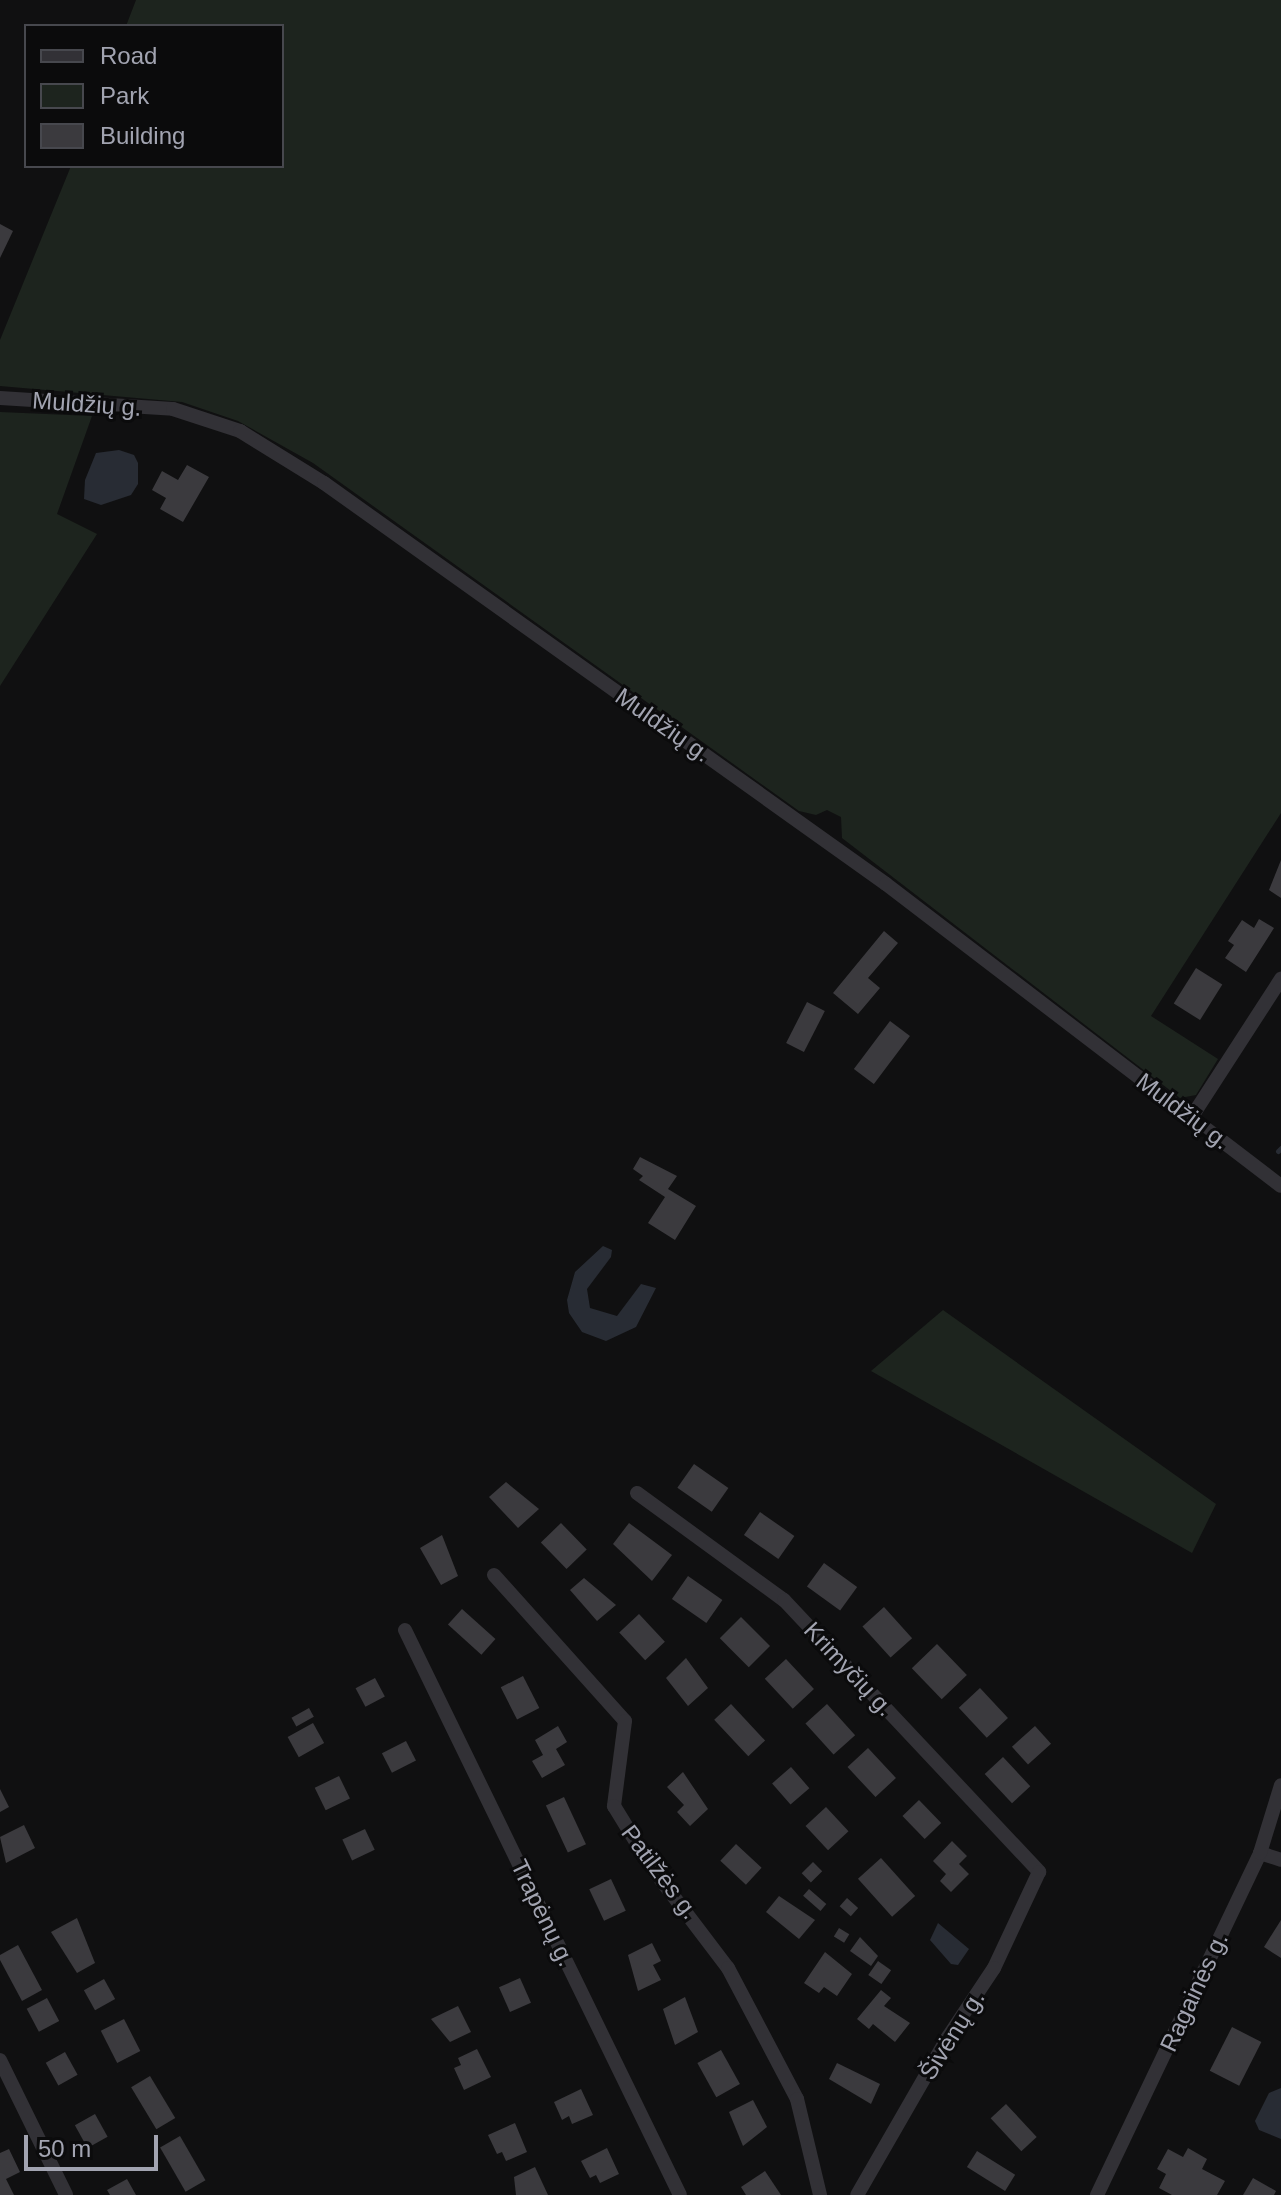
<!DOCTYPE html>
<html>
<head>
<meta charset="utf-8">
<style>
  body { margin:0 }
  #map { position:relative; width:1281px; height:2195px; overflow:hidden; background:#101011; font-family:Arial,sans-serif }
  div>[style] { position:absolute }
  .green>* { inset:0; background:#1d241e }
  .water>* { inset:0; background:#282c34 }
  .stream>* { height:5px; margin:-2.5px; padding:0 2.5px; transform-origin:2.5px; border-radius:2.5px; background:#282c34 }
  .building>* { inset:0; background:#3b3a3e; transform-origin:0 0 }
  .minor>* { height:14px; margin:-7px; padding:0 7px; transform-origin:7px; border-radius:7px; background:#323136 }
  span { translate:-50% -50%; white-space:nowrap; text-align:center; line-height:1.15; -webkit-text-stroke:6px #0b0b0c; paint-order:stroke }
  .street-label { font-size:24px; color:#a2a4b1 }
  .legend { position:absolute; left:24px; top:24px; width:260px; height:144px; box-sizing:border-box; background:#0b0b0c; border:2px solid #47484e; margin:0; padding:10px 14px; list-style:none; font-size:24px; color:#a2a4b1 }
  .legend li { display:flex; align-items:center; gap:16px; height:40px }
  .legend b { width:40px; border:2px solid #47484e }
  .scale { position:absolute; left:24px; top:2135px; width:134px; height:36px; box-sizing:border-box; border:4px solid #a2a4b1; border-top:0; padding-left:10px; font-size:24px; line-height:28px; white-space:nowrap; color:#a2a4b1; -webkit-text-stroke:6px #0b0b0c; paint-order:stroke }
</style>
</head>
<body>
<div id="map">
  <div class="green">
    <i style="clip-path:polygon(136px 0,1281px 0,1281px 813px,1151px 1016px,1218px 1059px,1196px 1095px,1180px 1098px,842px 838px,841px 817px,827px 810px,816px 815px,799px 811px,313px 463px,238px 421px,182px 402px,0 386px,0 340px,71px 166px,282px 166px,282px 26px,126px 26px)"></i>
    <i style="clip-path:polygon(0 412px,92px 416px,57px 514px,97px 534px,0 686px)"></i>
    <i style="clip-path:polygon(943px 1310px,1216px 1504px,1192px 1553px,871px 1371px)"></i>
  </div>
  <div class="water">
    <i style="clip-path:polygon(119px 450px,134px 455px,138px 463px,138px 484px,131px 495px,101px 505px,84px 499px,85px 480px,96px 453px)"></i>
    <i style="clip-path:polygon(603px 1246px,612px 1250px,611px 1257px,587px 1289px,590px 1308px,617px 1316px,641px 1284px,656px 1288px,636px 1327px,606px 1341px,582px 1332px,569px 1313px,567px 1300px,575px 1272px)"></i>
    <i style="clip-path:polygon(938px 1923px,969px 1949px,958px 1965px,951px 1964px,930px 1940px)"></i>
    <i style="clip-path:polygon(1281px 2088px,1281px 2139px,1259px 2130px,1255px 2121px,1269px 2093px)"></i>
  </div>
  <div class="stream">
    <i style="left:1278px;top:1151px;width:4px;rotate:-45deg"></i>
  </div>
  <div class="building">
    <i style="clip-path:polygon(0 224px,13px 231px,0 258px)"></i>
    <i style="clip-path:polygon(187px 465px,209px 477px,183px 522px,160px 509px,166px 498px,152px 490px,162px 471px,178px 480px)"></i>
    <i style="clip-path:polygon(1281px 860px,1281px 898px,1269px 890px)"></i>
    <i style="clip-path:polygon(1259px 919px,1274px 928px,1246px 972px,1225px 958px,1234px 945px,1228px 941px,1242px 920px,1254px 928px)"></i>
    <i style="clip-path:polygon(884px 931px,898px 943px,868px 978px,880px 988px,858px 1014px,833px 993px)"></i>
    <i style="left:1196px;top:968px;width:31px;height:42px;rotate:32deg"></i>
    <i style="left:807px;top:1002px;width:20px;height:46px;rotate:27deg"></i>
    <i style="left:890px;top:1021px;width:25px;height:60px;rotate:37deg"></i>
    <i style="clip-path:polygon(640px 1157px,677px 1176px,668px 1189px,696px 1206px,675px 1240px,648px 1223px,665px 1197px,639px 1180px,643px 1176px,633px 1169px)"></i>
    <i style="left:694px;top:1464px;width:42px;height:29px;rotate:35deg"></i>
    <i style="clip-path:polygon(506px 1482px,539px 1509px,518px 1528px,489px 1497px)"></i>
    <i style="left:760px;top:1512px;width:42px;height:28px;rotate:35deg"></i>
    <i style="left:561px;top:1523px;width:37px;height:28px;rotate:46deg"></i>
    <i style="clip-path:polygon(629px 1523px,672px 1555px,652px 1581px,613px 1544px)"></i>
    <i style="clip-path:polygon(442px 1535px,458px 1576px,441px 1585px,420px 1548px)"></i>
    <i style="left:824px;top:1563px;width:41px;height:29px;rotate:36deg"></i>
    <i style="left:688px;top:1576px;width:42px;height:28px;rotate:35deg"></i>
    <i style="clip-path:polygon(584px 1578px,616px 1605px,597px 1621px,570px 1590px)"></i>
    <i style="left:884px;top:1607px;width:42px;height:29px;rotate:48deg"></i>
    <i style="left:462px;top:1609px;width:45px;height:21px;rotate:42deg"></i>
    <i style="left:639px;top:1614px;width:38px;height:27px;rotate:47deg"></i>
    <i style="left:741px;top:1617px;width:41px;height:30px;rotate:45deg"></i>
    <i style="left:937px;top:1644px;width:43px;height:35px;rotate:46deg"></i>
    <i style="clip-path:polygon(686px 1658px,708px 1688px,688px 1706px,666px 1678px)"></i>
    <i style="left:786px;top:1659px;width:41px;height:29px;rotate:47deg"></i>
    <i style="left:523px;top:1676px;width:36px;height:25px;rotate:63deg"></i>
    <i style="left:375px;top:1678px;width:21px;height:22px;rotate:62deg"></i>
    <i style="left:980px;top:1688px;width:41px;height:29px;rotate:47deg"></i>
    <i style="left:731px;top:1704px;width:50px;height:23px;rotate:47deg"></i>
    <i style="left:827px;top:1704px;width:42px;height:29px;rotate:48deg"></i>
    <i style="left:309px;top:1708px;width:10px;height:20px;rotate:61deg"></i>
    <i style="left:313px;top:1723px;width:23px;height:29px;rotate:61deg"></i>
    <i style="clip-path:polygon(558px 1726px,567px 1742px,556px 1749px,565px 1765px,542px 1778px,532px 1761px,543px 1755px,535px 1740px)"></i>
    <i style="left:1035px;top:1726px;width:24px;height:31px;rotate:48deg"></i>
    <i style="left:406px;top:1741px;width:22px;height:27px;rotate:63deg"></i>
    <i style="left:868px;top:1748px;width:41px;height:28px;rotate:47deg"></i>
    <i style="left:1003px;top:1757px;width:40px;height:25px;rotate:47deg"></i>
    <i style="left:791px;top:1767px;width:28px;height:25px;rotate:49deg"></i>
    <i style="clip-path:polygon(683px 1772px,708px 1809px,690px 1826px,677px 1812px,684px 1805px,667px 1787px)"></i>
    <i style="left:339px;top:1776px;width:25px;height:27px;rotate:64deg"></i>
    <i style="clip-path:polygon(0 1789px,9px 1807px,0 1812px)"></i>
    <i style="left:564px;top:1797px;width:52px;height:20px;rotate:65deg"></i>
    <i style="left:919px;top:1800px;width:32px;height:23px;rotate:46deg"></i>
    <i style="left:826px;top:1807px;width:33px;height:28px;rotate:47deg"></i>
    <i style="clip-path:polygon(24px 1825px,35px 1848px,6px 1863px,0 1837px)"></i>
    <i style="left:365px;top:1829px;width:23px;height:25px;rotate:65deg"></i>
    <i style="clip-path:polygon(952px 1841px,967px 1856px,959px 1864px,969px 1874px,951px 1892px,940px 1881px,946px 1874px,933px 1861px)"></i>
    <i style="left:736px;top:1844px;width:35px;height:23px;rotate:43deg"></i>
    <i style="left:881px;top:1858px;width:51px;height:31px;rotate:48deg"></i>
    <i style="left:813px;top:1862px;width:13px;height:16px;rotate:45deg"></i>
    <i style="left:611px;top:1879px;width:35px;height:24px;rotate:65deg"></i>
    <i style="left:809px;top:1889px;width:23px;height:9px;rotate:41deg"></i>
    <i style="clip-path:polygon(779px 1896px,815px 1920px,799px 1939px,766px 1912px)"></i>
    <i style="left:847px;top:1898px;width:15px;height:11px;rotate:42deg"></i>
    <i style="clip-path:polygon(77px 1918px,95px 1963px,77px 1973px,51px 1932px)"></i>
    <i style="clip-path:polygon(1281px 1920px,1281px 1958px,1264px 1947px)"></i>
    <i style="left:839px;top:1928px;width:12px;height:10px;rotate:31deg"></i>
    <i style="clip-path:polygon(860px 1937px,878px 1956px,871px 1966px,850px 1951px)"></i>
    <i style="clip-path:polygon(652px 1943px,661px 1961px,653px 1965px,661px 1980px,638px 1991px,628px 1955px)"></i>
    <i style="clip-path:polygon(18px 1945px,42px 1990px,22px 2001px,0 1960px,0 1955px)"></i>
    <i style="clip-path:polygon(825px 1952px,852px 1974px,837px 1996px,824px 1987px,819px 1993px,804px 1983px)"></i>
    <i style="left:878px;top:1961px;width:16px;height:17px;rotate:35deg"></i>
    <i style="left:520px;top:1978px;width:27px;height:23px;rotate:66deg"></i>
    <i style="left:104px;top:1979px;width:23px;height:23px;rotate:61deg"></i>
    <i style="clip-path:polygon(881px 1990px,891px 1998px,884px 2006px,910px 2023px,895px 2042px,873px 2024px,869px 2029px,857px 2019px)"></i>
    <i style="clip-path:polygon(685px 1997px,698px 2032px,675px 2045px,663px 2009px)"></i>
    <i style="left:47px;top:1998px;width:26px;height:23px;rotate:62deg"></i>
    <i style="clip-path:polygon(458px 2006px,471px 2032px,450px 2042px,431px 2019px)"></i>
    <i style="left:124px;top:2019px;width:36px;height:26px;rotate:63deg"></i>
    <i style="left:1232px;top:2027px;width:33px;height:49px;rotate:27deg"></i>
    <i style="clip-path:polygon(477px 2049px,491px 2077px,464px 2090px,454px 2068px,461px 2065px,458px 2058px)"></i>
    <i style="left:721px;top:2050px;width:39px;height:27px;rotate:61deg"></i>
    <i style="left:65px;top:2052px;width:26px;height:22px;rotate:61deg"></i>
    <i style="clip-path:polygon(837px 2063px,880px 2084px,871px 2104px,829px 2079px)"></i>
    <i style="left:150px;top:2076px;width:49px;height:22px;rotate:59deg"></i>
    <i style="clip-path:polygon(581px 2089px,593px 2115px,572px 2124px,569px 2116px,562px 2120px,554px 2102px)"></i>
    <i style="clip-path:polygon(753px 2100px,767px 2127px,743px 2146px,729px 2112px)"></i>
    <i style="left:1006px;top:2104px;width:45px;height:21px;rotate:47deg"></i>
    <i style="left:95px;top:2114px;width:26px;height:23px;rotate:61deg"></i>
    <i style="clip-path:polygon(515px 2123px,527px 2152px,506px 2161px,502px 2152px,497px 2154px,488px 2135px)"></i>
    <i style="left:180px;top:2136px;width:51px;height:23px;rotate:60deg"></i>
    <i style="clip-path:polygon(607px 2148px,619px 2174px,600px 2183px,596px 2175px,590px 2178px,581px 2161px)"></i>
    <i style="clip-path:polygon(1188px 2148px,1207px 2159px,1202px 2169px,1225px 2181px,1217px 2195px,1172px 2195px,1159px 2188px,1166px 2174px,1157px 2169px,1168px 2149px,1183px 2157px)"></i>
    <i style="clip-path:polygon(9px 2149px,20px 2172px,6px 2179px,14px 2195px,0 2195px,0 2153px)"></i>
    <i style="left:977px;top:2151px;width:45px;height:19px;rotate:32deg"></i>
    <i style="clip-path:polygon(535px 2167px,548px 2195px,516px 2195px,514px 2177px)"></i>
    <i style="clip-path:polygon(765px 2171px,781px 2195px,746px 2195px,741px 2187px)"></i>
    <i style="clip-path:polygon(1253px 2178px,1276px 2191px,1274px 2195px,1243px 2195px)"></i>
    <i style="clip-path:polygon(127px 2179px,136px 2195px,110px 2195px,107px 2190px)"></i>
  </div>
  <div class="minor">
    <i style="left:0;top:398px;width:173px;rotate:3.6deg"></i>
    <i style="left:173px;top:409px;width:71px;rotate:18.2deg"></i>
    <i style="left:240px;top:431px;width:99px;rotate:31.8deg"></i>
    <i style="left:324px;top:483px;width:690px;rotate:35.51deg"></i>
    <i style="left:886px;top:884px;width:497px;rotate:37.4deg"></i>
    <i style="left:1191px;top:1118px;width:166px;rotate:-57.1deg"></i>
    <i style="left:637px;top:1493px;width:182px;rotate:36.1deg"></i>
    <i style="left:784px;top:1600px;width:373px;rotate:46.8deg"></i>
    <i style="left:1039px;top:1872px;width:106px;rotate:115.1deg"></i>
    <i style="left:994px;top:1968px;width:83px;rotate:123.7deg"></i>
    <i style="left:948px;top:2037px;width:182px;rotate:119.9deg"></i>
    <i style="left:494px;top:1575px;width:196px;rotate:48.1deg"></i>
    <i style="left:625px;top:1721px;width:86px;rotate:97.4deg"></i>
    <i style="left:614px;top:1806px;width:73px;rotate:58.5deg"></i>
    <i style="left:652px;top:1868px;width:126px;rotate:52.8deg"></i>
    <i style="left:728px;top:1968px;width:148px;rotate:62.2deg"></i>
    <i style="left:797px;top:2099px;width:99px;rotate:76.5deg"></i>
    <i style="left:405px;top:1630px;width:628px;rotate:64.05deg"></i>
    <i style="left:1260px;top:1853px;width:22px;rotate:18deg"></i>
    <i style="left:0;top:2060px;width:150px;rotate:63.9deg"></i>
    <i style="left:1097px;top:2195px;width:379px;rotate:-64.5deg"></i>
    <i style="left:1260px;top:1853px;width:71px;rotate:-72.8deg"></i>
  </div>
  <div class="street-label">
    <span style="left:87px;top:404px;rotate:4deg">Muldžių g.</span>
    <span style="left:663px;top:725px;rotate:35deg">Muldžių g.</span>
    <span style="left:1183px;top:1111px;rotate:37deg">Muldžių g.</span>
    <span style="left:849px;top:1669px;rotate:47deg">Krimyčių g.</span>
    <span style="left:660px;top:1872px;rotate:53deg">Patilžės g.</span>
    <span style="left:543px;top:1913px;rotate:64deg">Trapėnų g.</span>
    <span style="left:1194px;top:1992px;rotate:-65deg">Ragainės g.</span>
    <span style="left:952px;top:2035px;rotate:-58deg">Šivėnų g.</span>
  </div>
  <ul class="legend">
  <li><b style="height:10px;background:#323136"></b>Road</li>
  <li><b style="height:22px;background:#1d241e"></b>Park</li>
  <li><b style="height:22px;background:#3b3a3e"></b>Building</li>
  </ul>
  <div class="scale">50 m</div>
</div>
</body>
</html>
